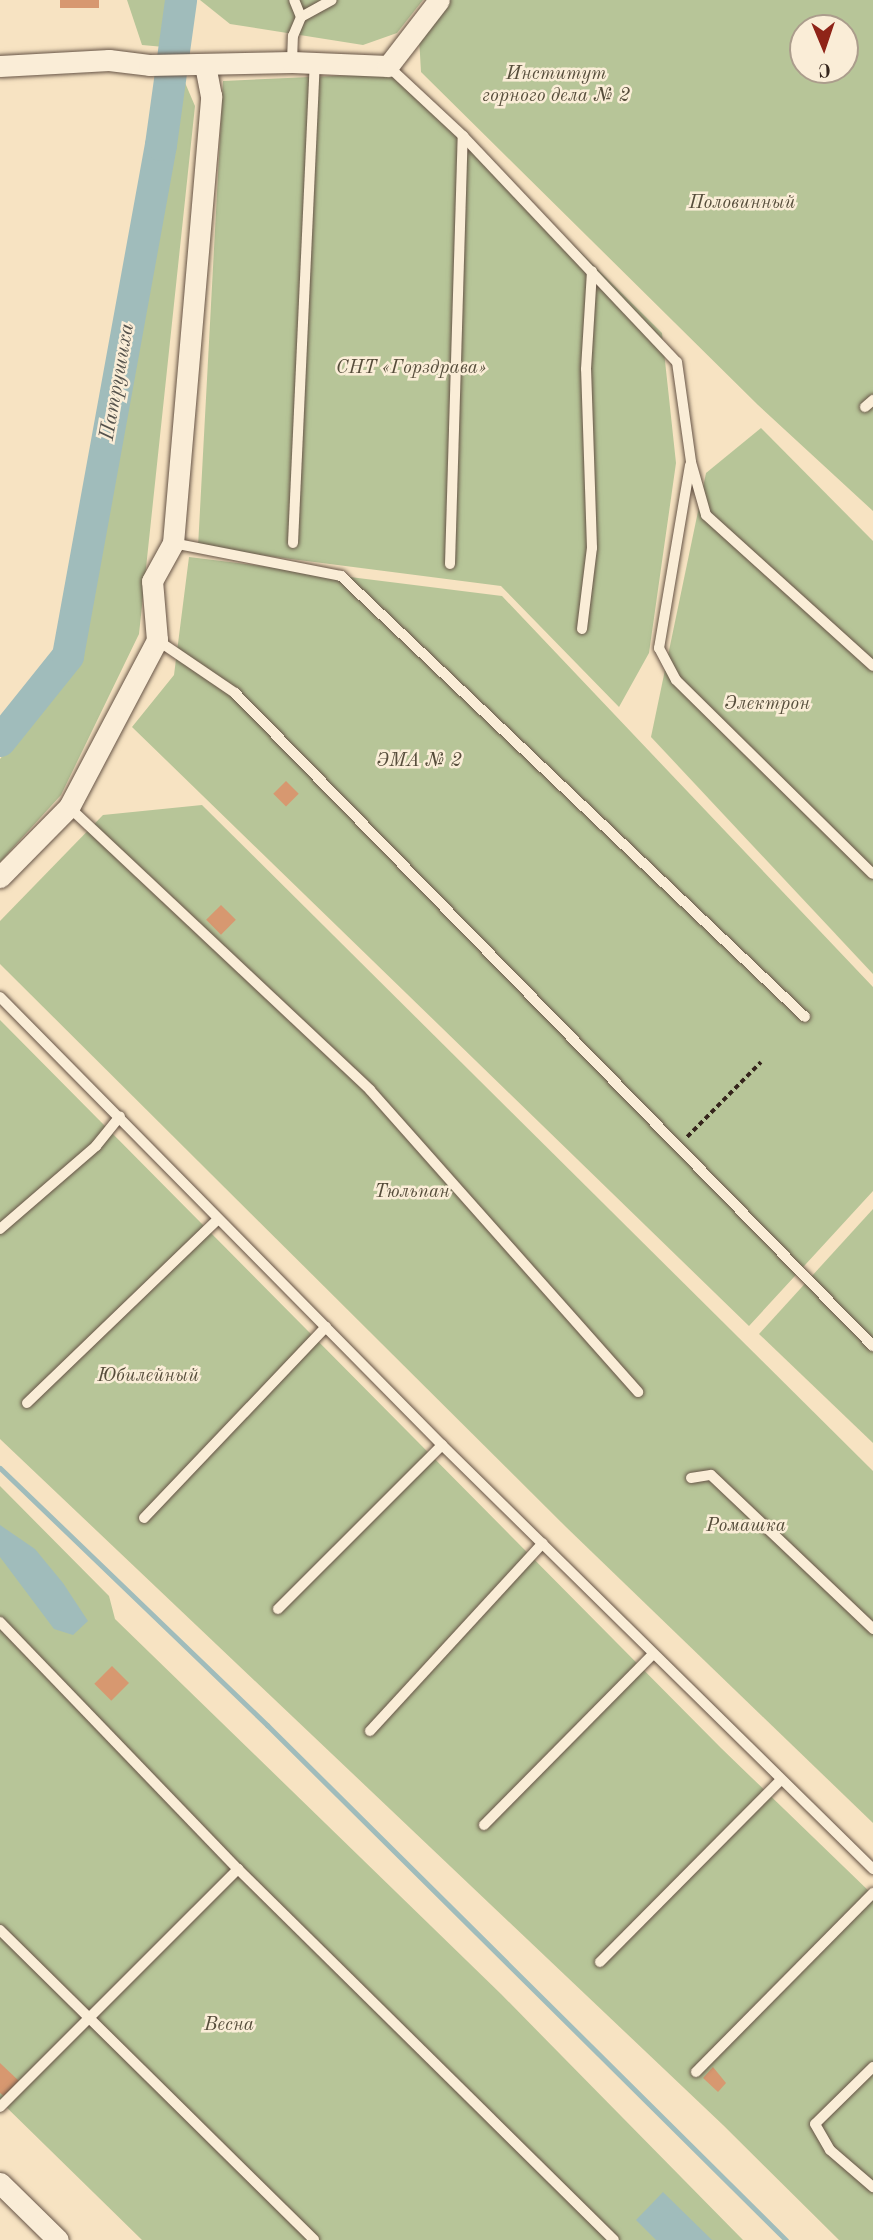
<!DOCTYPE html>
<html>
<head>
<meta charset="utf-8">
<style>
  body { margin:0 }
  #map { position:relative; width:873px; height:2240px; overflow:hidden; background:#f7e3c2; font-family:"Old Standard TT",serif }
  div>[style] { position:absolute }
  .green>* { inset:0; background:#b7c598 }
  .water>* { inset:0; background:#a0bcbb }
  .stream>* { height:5px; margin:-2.5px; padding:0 2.5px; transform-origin:2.5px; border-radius:2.5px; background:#a0bcbb }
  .river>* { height:32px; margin:-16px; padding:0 16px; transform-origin:16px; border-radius:16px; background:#a0bcbb }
  .building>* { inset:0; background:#d79870; transform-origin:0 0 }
  .path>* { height:3.5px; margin-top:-1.75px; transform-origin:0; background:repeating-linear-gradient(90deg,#35251c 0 5px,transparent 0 8.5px) }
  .roads { filter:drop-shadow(0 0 2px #665446) drop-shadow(0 0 2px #665446) }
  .service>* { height:10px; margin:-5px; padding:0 5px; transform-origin:5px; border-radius:5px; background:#faedd7 }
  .minor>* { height:21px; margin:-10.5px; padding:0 10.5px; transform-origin:10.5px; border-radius:10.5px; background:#faedd7 }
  span { translate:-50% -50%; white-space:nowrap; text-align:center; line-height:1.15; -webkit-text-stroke:5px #faedd7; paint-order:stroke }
  .park-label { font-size:19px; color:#564d3b; font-style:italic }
  .water-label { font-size:21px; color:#55524c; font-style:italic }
  .north { position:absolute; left:789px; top:14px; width:70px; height:70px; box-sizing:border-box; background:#faedd7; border:2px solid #ab9d8c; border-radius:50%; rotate:178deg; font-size:19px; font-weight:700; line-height:28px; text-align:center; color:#35251c }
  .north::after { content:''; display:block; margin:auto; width:24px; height:32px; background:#8f2418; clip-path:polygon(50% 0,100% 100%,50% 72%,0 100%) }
</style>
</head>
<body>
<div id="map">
  <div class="green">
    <i style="clip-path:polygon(127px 0,170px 0,164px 47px,142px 45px)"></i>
    <i style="clip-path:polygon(200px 0,423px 0,397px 33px,363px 45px,230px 24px)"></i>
    <i style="clip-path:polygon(evenodd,449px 0,873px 0,873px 511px,758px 405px,421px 72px,419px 37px,449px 0,803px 28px,845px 28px,845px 70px,803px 70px,803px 28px)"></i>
    <i style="clip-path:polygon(180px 71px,195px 106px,139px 634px,61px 795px,0 862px,0 759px,78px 662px)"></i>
    <i style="clip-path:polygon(400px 73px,662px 333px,676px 463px,649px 653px,619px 707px,501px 586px,198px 547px,223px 81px)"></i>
    <i style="clip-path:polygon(761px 428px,873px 541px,873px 974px,651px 737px,706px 473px)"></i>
    <i style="clip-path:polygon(189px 557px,502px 596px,873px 987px,873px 1191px,749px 1326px,132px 727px,174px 675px)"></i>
    <i style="clip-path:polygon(202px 805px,873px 1471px,873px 1823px,566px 1527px,0 964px,0 921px,103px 815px)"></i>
    <i style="clip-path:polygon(0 1020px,721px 1748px,873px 1895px,873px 2240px,839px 2240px,723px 2125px,0 1439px)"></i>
    <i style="clip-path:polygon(873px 1209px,873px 1443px,759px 1334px)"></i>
    <i style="clip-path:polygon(0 1486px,109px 1596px,115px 1619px,501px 1994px,743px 2240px,142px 2240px,0 2101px)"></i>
  </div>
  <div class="water">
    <i style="clip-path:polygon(0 1525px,35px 1549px,63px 1583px,88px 1621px,73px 1635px,54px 1629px,0 1557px)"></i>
    <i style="clip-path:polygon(663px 2192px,712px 2240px,656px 2240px,636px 2220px)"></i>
  </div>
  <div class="stream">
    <i style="left:0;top:1468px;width:371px;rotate:43.9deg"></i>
    <i style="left:267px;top:1725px;width:731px;rotate:44.78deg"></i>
  </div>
  <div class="river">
    <i style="left:0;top:741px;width:109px;rotate:-51.3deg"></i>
    <i style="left:68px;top:656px;width:519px;rotate:-79.69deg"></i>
    <i style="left:161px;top:145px;width:146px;rotate:-82.1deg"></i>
  </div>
  <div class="building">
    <i style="left:60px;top:0;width:39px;height:8px"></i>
    <i style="left:286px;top:781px;width:18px;height:18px;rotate:45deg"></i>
    <i style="left:221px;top:905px;width:21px;height:21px;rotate:45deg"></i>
    <i style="left:112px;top:1666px;width:24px;height:25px;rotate:45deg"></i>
    <i style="clip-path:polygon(0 2063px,19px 2081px,4px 2096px,0 2093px)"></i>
    <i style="clip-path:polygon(713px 2067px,726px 2083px,718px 2092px,703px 2078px)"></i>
  </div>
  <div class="path">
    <i style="left:687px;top:1137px;width:105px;rotate:-45.4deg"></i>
  </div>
  <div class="roads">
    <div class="service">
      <i style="left:301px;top:17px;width:35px;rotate:-29deg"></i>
      <i style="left:292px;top:62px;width:26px;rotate:-88deg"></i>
      <i style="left:293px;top:36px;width:21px;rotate:-67deg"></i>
      <i style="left:301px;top:17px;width:18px;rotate:-112deg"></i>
      <i style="left:388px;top:66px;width:103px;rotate:43deg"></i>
      <i style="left:463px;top:136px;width:311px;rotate:46.6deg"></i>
      <i style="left:677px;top:362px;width:101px;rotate:82deg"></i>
      <i style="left:691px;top:462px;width:55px;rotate:74.2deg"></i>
      <i style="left:706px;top:515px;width:225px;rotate:42.1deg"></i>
      <i style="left:865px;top:407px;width:11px;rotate:-41deg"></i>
      <i style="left:690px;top:465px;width:186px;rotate:99.6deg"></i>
      <i style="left:659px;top:648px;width:36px;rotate:62deg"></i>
      <i style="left:676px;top:680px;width:276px;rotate:44.6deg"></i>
      <i style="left:173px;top:543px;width:171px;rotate:11.1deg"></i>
      <i style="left:341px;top:576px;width:640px;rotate:43.54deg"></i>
      <i style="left:293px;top:543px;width:480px;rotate:-87.4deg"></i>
      <i style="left:450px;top:564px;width:428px;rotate:-88.3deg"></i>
      <i style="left:582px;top:629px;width:82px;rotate:-83deg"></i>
      <i style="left:592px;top:548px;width:179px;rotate:-91.9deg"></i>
      <i style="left:586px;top:369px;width:98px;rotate:-86.5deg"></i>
      <i style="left:157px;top:640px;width:94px;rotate:34.2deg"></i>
      <i style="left:235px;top:693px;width:913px;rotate:45.67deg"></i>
      <i style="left:69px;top:807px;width:413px;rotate:43.2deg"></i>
      <i style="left:370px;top:1090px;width:404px;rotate:48.4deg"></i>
      <i style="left:0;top:997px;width:629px;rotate:45.39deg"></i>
      <i style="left:442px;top:1445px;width:605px;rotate:44.53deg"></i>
      <i style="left:0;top:1229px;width:127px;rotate:-40.8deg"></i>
      <i style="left:96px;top:1146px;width:38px;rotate:-51deg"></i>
      <i style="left:27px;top:1403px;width:264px;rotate:-43.9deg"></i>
      <i style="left:691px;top:1478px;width:20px;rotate:-9deg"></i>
      <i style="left:711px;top:1475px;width:224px;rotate:43.5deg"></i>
      <i style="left:144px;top:1518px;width:264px;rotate:-46.4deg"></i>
      <i style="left:278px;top:1609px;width:232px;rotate:-45deg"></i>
      <i style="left:0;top:1622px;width:343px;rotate:46.1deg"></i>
      <i style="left:238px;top:1869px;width:528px;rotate:44.62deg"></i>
      <i style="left:370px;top:1731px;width:255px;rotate:-47.4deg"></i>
      <i style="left:484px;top:1825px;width:240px;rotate:-45.3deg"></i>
      <i style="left:0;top:1930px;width:441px;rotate:44.6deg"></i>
      <i style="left:600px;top:1962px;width:255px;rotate:-45.2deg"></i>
      <i style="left:873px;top:2067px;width:81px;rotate:135.5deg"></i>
      <i style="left:815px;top:2124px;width:30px;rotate:60deg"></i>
      <i style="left:830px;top:2150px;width:57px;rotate:40.7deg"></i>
      <i style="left:696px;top:2072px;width:252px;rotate:-45.3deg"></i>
      <i style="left:0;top:2107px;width:337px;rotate:-45deg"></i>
    </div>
    <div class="minor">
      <i style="left:0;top:66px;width:109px;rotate:-3.2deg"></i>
      <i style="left:109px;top:60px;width:40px;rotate:7.1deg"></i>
      <i style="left:149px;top:65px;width:143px;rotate:-1.2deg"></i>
      <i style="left:292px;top:62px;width:96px;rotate:2.4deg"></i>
      <i style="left:388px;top:66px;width:83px;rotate:-52.3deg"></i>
      <i style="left:0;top:877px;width:98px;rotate:-45.4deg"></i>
      <i style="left:69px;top:807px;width:189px;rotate:-62.2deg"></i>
      <i style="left:157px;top:640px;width:59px;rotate:-94.8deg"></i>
      <i style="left:152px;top:581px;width:43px;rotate:-61.1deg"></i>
      <i style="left:173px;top:543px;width:449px;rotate:-85.1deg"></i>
      <i style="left:211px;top:96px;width:32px;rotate:-101deg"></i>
      <i style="left:0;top:2183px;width:81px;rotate:44.5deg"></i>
    </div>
  </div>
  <div class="park-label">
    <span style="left:556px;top:86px">Институт<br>горного дела № 2</span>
    <span style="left:742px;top:204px">Половинный</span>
    <span style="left:411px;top:369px">СНТ «Горздрава»</span>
    <span style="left:767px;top:705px">Электрон</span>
    <span style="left:419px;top:762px">ЭМА № 2</span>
    <span style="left:412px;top:1193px">Тюльпан</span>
    <span style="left:148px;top:1377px">Юбилейный</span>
    <span style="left:746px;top:1527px">Ромашка</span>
    <span style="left:229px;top:2026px">Весна</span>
  </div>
  <div class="water-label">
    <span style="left:118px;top:382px;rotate:-80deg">Патрушиха</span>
  </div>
  <div class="north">С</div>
</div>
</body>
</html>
